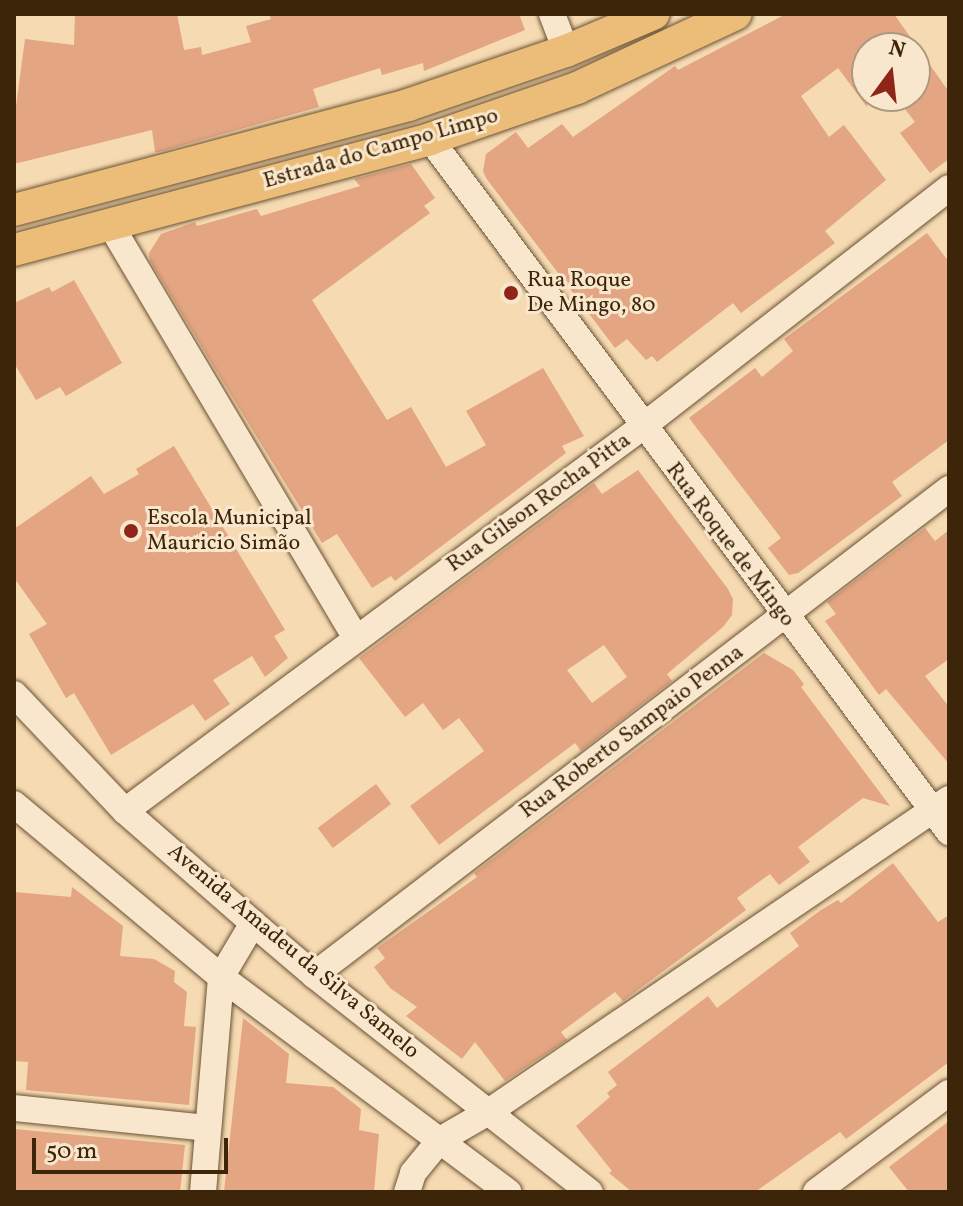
<!DOCTYPE html>
<html>
<head>
<meta charset="utf-8">
<style>
  body { margin:0 }
  #map { position:relative; width:963px; height:1206px; overflow:hidden; background:#f6dab2; font-family:Vollkorn,serif }
  div>[style] { position:absolute }
  .building>* { inset:0; background:#e3a582; transform-origin:0 0 }
  .roads { filter:drop-shadow(0 0 2px #6a5233) drop-shadow(0 0 2px #6a5233) }
  .minor>* { height:26px; margin:-13px; padding:0 13px; transform-origin:13px; border-radius:13px; background:#f9e7cd }
  .major>* { height:32px; margin:-16px; padding:0 16px; transform-origin:16px; border-radius:16px; background:#ebbd79 }
  .dots>* { width:22px; height:22px; translate:-50% -50%; box-sizing:border-box; border:4px solid #f9e7cd; border-radius:50% }
  span { translate:-50% -50%; white-space:nowrap; text-align:center; line-height:1.15; -webkit-text-stroke:6px #f9e7cd; paint-order:stroke }
  .street-label { font-size:22px; color:#3c2509 }
  .poi-label { font-size:22px; color:#3c2509 }
  .left { translate:0 -50%; text-align:left }
  .frame { position:absolute; inset:0; border:16px solid #3c2509; pointer-events:none }
  .north { position:absolute; left:851px; top:32px; width:80px; height:80px; box-sizing:border-box; background:#f9e7cd; border:2px solid #ad997f; border-radius:50%; rotate:15deg; font-size:22px; font-weight:700; line-height:32px; text-align:center; color:#3c2509 }
  .north::after { content:''; display:block; margin:auto; width:28px; height:36px; background:#8f2418; clip-path:polygon(50% 0,100% 100%,50% 72%,0 100%) }
  .scale { position:absolute; left:32px; top:1138px; width:196px; height:36px; box-sizing:border-box; border:4px solid #3c2509; border-top:0; padding-left:10px; font-size:24px; line-height:28px; white-space:nowrap; color:#3c2509; -webkit-text-stroke:6px #f9e7cd; paint-order:stroke }
</style>
</head>
<body>
<div id="map">
  <div class="building">
    <i style="clip-path:polygon(75px 14px,177px 14px,184px 50px,201px 47px,202px 55px,251px 42px,246px 26px,271px 19px,269px 14px,519px 14px,525px 30px,424px 71px,423px 63px,382px 75px,380px 68px,313px 89px,319px 107px,159px 152px,155px 152px,152px 130px,14px 164px,14px 121px,25px 39px,74px 45px)"></i>
    <i style="clip-path:polygon(786px 14px,894px 14px,949px 92px,949px 159px,930px 173px,900px 133px,915px 122px,895px 96px,915px 96px,915px 48px,867px 48px,867px 107px,838px 68px,801px 96px,829px 137px,844px 125px,886px 180px,825px 231px,835px 243px,741px 313px,733px 303px,657px 362px,652px 356px,646px 360px,627px 339px,615px 348px,486px 178px,483px 171px,486px 154px,516px 132px,528px 148px,562px 124px,573px 137px,675px 66px,678px 70px)"></i>
    <i style="clip-path:polygon(411px 164px,435px 198px,424px 206px,430px 213px,312px 300px,387px 420px,411px 407px,446px 467px,486px 445px,466px 411px,543px 368px,584px 436px,562px 446px,566px 453px,395px 581px,391px 576px,372px 588px,337px 534px,322px 543px,217px 372px,150px 261px,149px 253px,161px 234px,195px 222px,197px 226px,257px 209px,261px 216px,360px 186px,354px 179px)"></i>
    <i style="clip-path:polygon(927px 233px,949px 262px,949px 440px,892px 482px,902px 496px,798px 573px,789px 575px,768px 548px,781px 538px,689px 418px,755px 368px,762px 377px,793px 351px,784px 339px)"></i>
    <i style="clip-path:polygon(74px 280px,122px 363px,66px 396px,60px 387px,36px 400px,14px 363px,14px 303px,49px 287px,52px 292px)"></i>
    <i style="clip-path:polygon(174px 446px,285px 630px,274px 636px,288px 658px,265px 677px,252px 656px,213px 680px,230px 704px,205px 721px,193px 704px,111px 755px,74px 693px,66px 698px,29px 634px,47px 624px,14px 578px,14px 529px,91px 476px,104px 494px,139px 474px,136px 469px)"></i>
    <i style="clip-path:polygon(evenodd,638px 470px,728px 589px,733px 599px,732px 615px,723px 627px,667px 674px,672px 681px,581px 751px,575px 743px,439px 845px,410px 806px,484px 751px,459px 718px,443px 730px,423px 703px,405px 717px,359px 658px,594px 483px,602px 494px,638px 470px,604px 645px,627px 677px,592px 703px,567px 670px,604px 645px)"></i>
    <i style="clip-path:polygon(925px 528px,935px 541px,949px 530px,949px 659px,925px 676px,949px 707px,949px 764px,886px 689px,879px 695px,825px 621px,836px 614px,827px 602px)"></i>
    <i style="clip-path:polygon(764px 653px,793px 670px,804px 684px,801px 687px,890px 806px,863px 798px,798px 847px,810px 862px,779px 885px,770px 874px,737px 898px,746px 910px,623px 1001px,615px 992px,561px 1032px,567px 1040px,505px 1081px,475px 1042px,462px 1059px,406px 1016px,417px 1007px,390px 988px,374px 967px,385px 958px,377px 948px,477px 877px,474px 873px)"></i>
    <i style="left:376px;top:784px;width:25px;height:73px;rotate:53deg"></i>
    <i style="clip-path:polygon(893px 863px,938px 922px,949px 915px,949px 1062px,846px 1139px,840px 1132px,755px 1192px,632px 1192px,609px 1173px,612px 1171px,576px 1126px,610px 1097px,607px 1093px,617px 1085px,608px 1072px,708px 996px,717px 1008px,799px 946px,790px 933px,821px 910px,838px 900px,841px 903px)"></i>
    <i style="clip-path:polygon(72px 887px,123px 926px,120px 956px,154px 959px,175px 971px,174px 982px,187px 992px,184px 1026px,196px 1027px,189px 1105px,26px 1090px,28px 1062px,14px 1061px,14px 892px,71px 897px)"></i>
    <i style="clip-path:polygon(243px 1018px,289px 1054px,286px 1083px,333px 1087px,361px 1109px,359px 1130px,379px 1134px,374px 1192px,224px 1192px)"></i>
    <i style="clip-path:polygon(949px 1121px,949px 1192px,909px 1192px,889px 1167px)"></i>
    <i style="clip-path:polygon(14px 1129px,185px 1145px,180px 1192px,14px 1192px)"></i>
  </div>
  <div class="roads">
    <div class="minor">
      <i style="left:552px;top:14px;width:40px;rotate:69deg"></i>
      <i style="left:430px;top:139px;width:866px;rotate:53.17deg"></i>
      <i style="left:110px;top:224px;width:480px;rotate:59.3deg"></i>
      <i style="left:14px;top:694px;width:161px;rotate:46.5deg"></i>
      <i style="left:125px;top:811px;width:170px;rotate:41.2deg"></i>
      <i style="left:253px;top:923px;width:80px;rotate:40.4deg"></i>
      <i style="left:314px;top:975px;width:351px;rotate:38.2deg"></i>
      <i style="left:14px;top:804px;width:270px;rotate:39.9deg"></i>
      <i style="left:221px;top:977px;width:359px;rotate:36.8deg"></i>
      <i style="left:125px;top:811px;width:644px;rotate:-36.6deg"></i>
      <i style="left:642px;top:427px;width:389px;rotate:-37.9deg"></i>
      <i style="left:314px;top:975px;width:800px;rotate:-37.43deg"></i>
      <i style="left:14px;top:1108px;width:195px;rotate:5.9deg"></i>
      <i style="left:203px;top:1192px;width:216px;rotate:-85.2deg"></i>
      <i style="left:221px;top:977px;width:63px;rotate:-59.3deg"></i>
      <i style="left:407px;top:1192px;width:20px;rotate:-72deg"></i>
      <i style="left:413px;top:1173px;width:43px;rotate:-50.7deg"></i>
      <i style="left:440px;top:1140px;width:58px;rotate:-30.1deg"></i>
      <i style="left:490px;top:1111px;width:555px;rotate:-34.21deg"></i>
      <i style="left:816px;top:1192px;width:166px;rotate:-36.7deg"></i>
    </div>
    <div class="major">
      <i style="left:14px;top:210px;width:408px;rotate:-14.9deg"></i>
      <i style="left:408px;top:105px;width:167px;rotate:-18.9deg"></i>
      <i style="left:566px;top:51px;width:95px;rotate:-23deg"></i>
      <i style="left:14px;top:250px;width:431px;rotate:-14.9deg"></i>
      <i style="left:430px;top:139px;width:156px;rotate:-19.1deg"></i>
      <i style="left:577px;top:88px;width:175px;rotate:-25deg"></i>
    </div>
  </div>
  <div class="dots">
    <i style="left:511px;top:293px;background:#8f2418"></i>
    <i style="left:131px;top:531px;background:#8f2418"></i>
  </div>
  <div class="street-label">
    <span style="left:381px;top:149px;rotate:-16deg">Estrada do Campo Limpo</span>
    <span style="left:539px;top:503px;rotate:-36deg">Rua Gilson Rocha Pitta</span>
    <span style="left:730px;top:545px;rotate:53deg">Rua Roque de Mingo</span>
    <span style="left:632px;top:732px;rotate:-37deg">Rua Roberto Sampaio Penna</span>
    <span style="left:293px;top:952px;rotate:40deg">Avenida Amadeu da Silva Samelo</span>
  </div>
  <div class="poi-label">
    <span class="left" style="left:527px;top:293px">Rua Roque<br>De Mingo, 80</span>
    <span class="left" style="left:147px;top:531px">Escola Municipal<br>Mauricio Simão</span>
  </div>
  <div class="frame"></div>
  <div class="north">N</div>
  <div class="scale">50 m</div>
</div>
</body>
</html>
